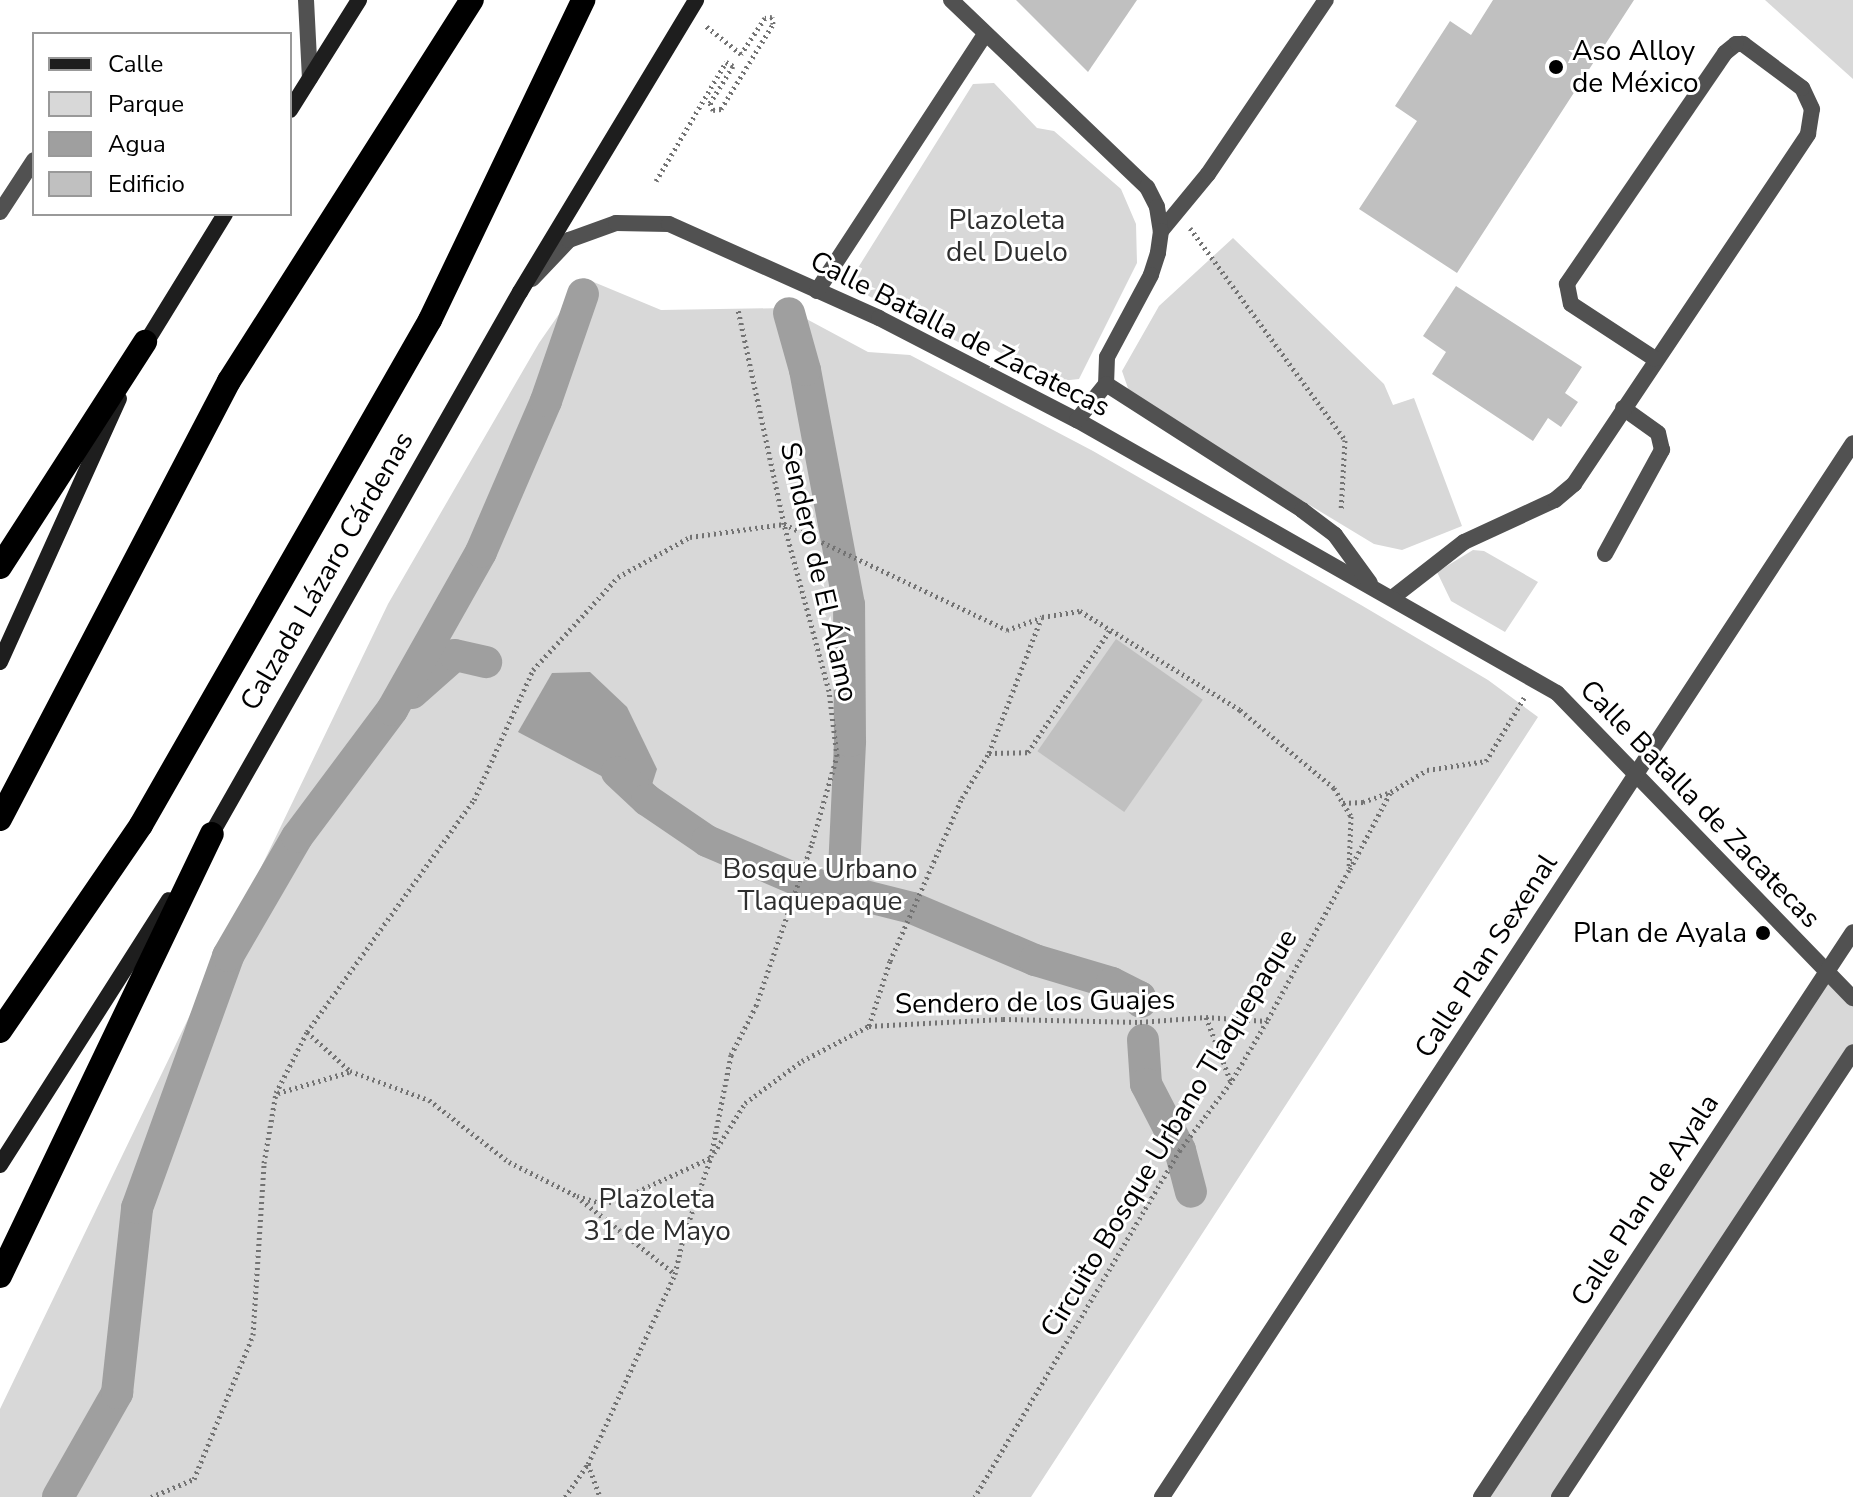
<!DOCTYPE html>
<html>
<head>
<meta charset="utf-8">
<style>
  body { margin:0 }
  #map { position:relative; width:1853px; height:1497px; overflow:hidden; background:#fff; font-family:"Nunito Sans",sans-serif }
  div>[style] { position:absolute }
  .green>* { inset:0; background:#d8d8d8 }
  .water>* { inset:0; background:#9f9f9f }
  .canal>* { height:32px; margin:-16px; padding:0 16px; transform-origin:16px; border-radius:16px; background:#9f9f9f }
  .building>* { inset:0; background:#c0c0c0; transform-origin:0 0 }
  .path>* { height:5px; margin-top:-2.5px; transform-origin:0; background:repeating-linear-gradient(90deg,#737373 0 2px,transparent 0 6px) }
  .lane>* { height:16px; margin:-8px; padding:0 8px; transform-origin:8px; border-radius:8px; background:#515151 }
  .street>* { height:16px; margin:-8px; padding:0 8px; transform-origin:8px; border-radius:8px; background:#515151 }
  .secondary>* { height:16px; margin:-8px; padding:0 8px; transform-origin:8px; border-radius:8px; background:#1e1e1e }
  .highway>* { height:24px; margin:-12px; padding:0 12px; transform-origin:12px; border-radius:12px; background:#000 }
  .dots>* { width:22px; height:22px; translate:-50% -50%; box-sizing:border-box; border:4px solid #fff; border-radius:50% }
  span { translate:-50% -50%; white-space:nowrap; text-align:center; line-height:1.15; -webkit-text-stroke:6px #fff; paint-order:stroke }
  .poi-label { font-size:28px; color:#000 }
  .left { translate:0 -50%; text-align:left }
  .right { translate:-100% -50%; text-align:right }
  .park-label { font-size:28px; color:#2f2f2f }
  .street-label { font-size:28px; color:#000 }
  .legend { position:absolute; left:32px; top:32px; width:260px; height:184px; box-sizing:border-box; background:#fff; border:2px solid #999; margin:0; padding:10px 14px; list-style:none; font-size:24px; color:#000 }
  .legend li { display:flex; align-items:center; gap:16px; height:40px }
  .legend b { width:40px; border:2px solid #999 }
</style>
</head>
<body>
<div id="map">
  <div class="green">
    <i style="clip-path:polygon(1765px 0,1853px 0,1853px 79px)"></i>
    <i style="clip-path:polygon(994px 83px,1037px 128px,1054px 131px,1121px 189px,1136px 224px,1137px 263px,1079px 379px,1052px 382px,987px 345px,968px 347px,859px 291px,856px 271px,973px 84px)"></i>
    <i style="clip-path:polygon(1233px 238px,1384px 384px,1393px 405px,1414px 398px,1462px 526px,1402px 550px,1374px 544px,1131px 397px,1122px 371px,1159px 306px)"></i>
    <i style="clip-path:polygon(584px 278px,661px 310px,786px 308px,868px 352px,910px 355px,1093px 451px,1361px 605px,1488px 680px,1538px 717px,1031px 1497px,0 1497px,0 1409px,69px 1266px,388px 604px,539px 343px)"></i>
    <i style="clip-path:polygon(1473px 550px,1484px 551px,1538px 582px,1505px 632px,1451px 601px,1437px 572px)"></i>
    <i style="clip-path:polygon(1822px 979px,1853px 1003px,1853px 1051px,1554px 1497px,1481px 1497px)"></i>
  </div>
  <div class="water">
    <i style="clip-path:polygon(590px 672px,627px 707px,657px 769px,647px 800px,518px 732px,552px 673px)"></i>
  </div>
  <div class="canal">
    <i style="left:412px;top:693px;width:57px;rotate:-41.5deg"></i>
    <i style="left:455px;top:655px;width:32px;rotate:13deg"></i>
    <i style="left:617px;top:772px;width:41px;rotate:43deg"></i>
    <i style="left:647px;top:800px;width:73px;rotate:34.3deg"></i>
    <i style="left:707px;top:841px;width:99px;rotate:23.2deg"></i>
    <i style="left:798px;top:880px;width:46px;rotate:13.7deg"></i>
    <i style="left:843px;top:891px;width:150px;rotate:-87.3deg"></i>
    <i style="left:850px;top:741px;width:136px;rotate:-90.4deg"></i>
    <i style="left:849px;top:605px;width:239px;rotate:-100.6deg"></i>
    <i style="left:805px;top:370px;width:59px;rotate:-105.7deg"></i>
    <i style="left:825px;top:886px;width:90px;rotate:14.2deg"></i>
    <i style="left:912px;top:908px;width:134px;rotate:22.9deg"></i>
    <i style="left:1035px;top:960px;width:80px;rotate:16.6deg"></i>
    <i style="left:1112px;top:983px;width:31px;rotate:27deg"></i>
    <i style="left:1140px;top:997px;width:5px;rotate:79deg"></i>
    <i style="left:1143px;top:1040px;width:44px;rotate:86.1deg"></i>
    <i style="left:1146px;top:1084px;width:74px;rotate:62.7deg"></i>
    <i style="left:1180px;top:1150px;width:43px;rotate:75.3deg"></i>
    <i style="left:58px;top:1497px;width:120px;rotate:-60.4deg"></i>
    <i style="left:117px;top:1393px;width:186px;rotate:-83.8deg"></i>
    <i style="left:137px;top:1208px;width:268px;rotate:-70.1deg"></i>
    <i style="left:228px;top:956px;width:138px;rotate:-59.9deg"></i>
    <i style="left:297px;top:837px;width:159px;rotate:-53.2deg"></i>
    <i style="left:392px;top:710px;width:181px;rotate:-60.6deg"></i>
    <i style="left:481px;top:552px;width:164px;rotate:-66.7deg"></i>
    <i style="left:546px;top:401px;width:113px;rotate:-70.9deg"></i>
  </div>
  <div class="building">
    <i style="clip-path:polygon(1016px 0,1137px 0,1088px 72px)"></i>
    <i style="clip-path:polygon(1493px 0,1634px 0,1457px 273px,1359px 209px,1417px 121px,1395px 106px,1450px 21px,1471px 35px)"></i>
    <i style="clip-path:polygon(1456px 286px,1582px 367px,1565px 393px,1578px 402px,1561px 427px,1548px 418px,1533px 441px,1432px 374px,1446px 352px,1423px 336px)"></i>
    <i style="left:1116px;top:639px;width:106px;height:137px;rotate:35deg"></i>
  </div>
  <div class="path">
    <i style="left:656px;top:181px;width:138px;rotate:-59.5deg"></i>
    <i style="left:726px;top:62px;width:8px;rotate:30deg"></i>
    <i style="left:733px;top:66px;width:44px;rotate:121.9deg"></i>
    <i style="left:710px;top:103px;width:8px;rotate:67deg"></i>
    <i style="left:713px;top:110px;width:8px;rotate:-7deg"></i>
    <i style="left:721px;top:109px;width:100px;rotate:-58.5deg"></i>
    <i style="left:773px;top:24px;width:7px;rotate:-98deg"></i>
    <i style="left:772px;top:17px;width:7px;rotate:172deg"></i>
    <i style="left:765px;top:18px;width:43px;rotate:123.7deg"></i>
    <i style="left:741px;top:54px;width:45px;rotate:-141.3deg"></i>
    <i style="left:1190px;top:228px;width:263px;rotate:53.8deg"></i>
    <i style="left:1345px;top:440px;width:71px;rotate:93.2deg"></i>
    <i style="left:989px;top:753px;width:39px;rotate:-1deg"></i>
    <i style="left:1028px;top:752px;width:147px;rotate:-56.1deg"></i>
    <i style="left:1343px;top:803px;width:20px;rotate:-3deg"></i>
    <i style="left:1363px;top:802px;width:30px;rotate:-20deg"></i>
    <i style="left:1391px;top:792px;width:42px;rotate:-31.4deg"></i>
    <i style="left:1427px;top:770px;width:60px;rotate:-8.7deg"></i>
    <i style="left:1486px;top:761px;width:74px;rotate:-58.9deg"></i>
    <i style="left:1350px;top:869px;width:86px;rotate:-62.2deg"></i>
    <i style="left:1206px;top:1017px;width:70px;rotate:69deg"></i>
    <i style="left:869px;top:1026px;width:68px;rotate:-72.1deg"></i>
    <i style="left:890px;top:961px;width:178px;rotate:-66.2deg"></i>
    <i style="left:962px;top:798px;width:52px;rotate:-59deg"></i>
    <i style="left:989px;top:753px;width:144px;rotate:-68.8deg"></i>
    <i style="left:307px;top:1032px;width:58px;rotate:42.2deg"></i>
    <i style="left:350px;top:1071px;width:84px;rotate:20.2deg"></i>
    <i style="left:429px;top:1100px;width:101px;rotate:37.8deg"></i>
    <i style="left:509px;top:1162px;width:76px;rotate:26.6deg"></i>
    <i style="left:577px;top:1196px;width:27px;rotate:17deg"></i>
    <i style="left:603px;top:1204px;width:19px;rotate:-16deg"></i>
    <i style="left:621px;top:1199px;width:98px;rotate:-24.7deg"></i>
    <i style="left:278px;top:1093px;width:74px;rotate:-16.5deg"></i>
    <i style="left:714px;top:1153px;width:59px;rotate:-58.2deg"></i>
    <i style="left:745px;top:1103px;width:71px;rotate:-36.4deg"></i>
    <i style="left:802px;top:1061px;width:76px;rotate:-27.6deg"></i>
    <i style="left:869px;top:1026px;width:134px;rotate:-3deg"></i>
    <i style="left:1003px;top:1019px;width:137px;rotate:1.3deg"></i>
    <i style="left:1140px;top:1022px;width:66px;rotate:-4.3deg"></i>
    <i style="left:1206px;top:1017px;width:61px;rotate:3.8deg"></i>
    <i style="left:581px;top:1200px;width:120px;rotate:38.2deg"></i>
    <i style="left:588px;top:1464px;width:35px;rotate:70deg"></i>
    <i style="left:151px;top:1497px;width:47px;rotate:-22.7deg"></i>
    <i style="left:194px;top:1479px;width:156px;rotate:-67.7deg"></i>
    <i style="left:253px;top:1335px;width:172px;rotate:-86.3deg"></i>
    <i style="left:264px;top:1163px;width:71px;rotate:-80.3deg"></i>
    <i style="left:276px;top:1093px;width:68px;rotate:-63.1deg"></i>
    <i style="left:307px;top:1032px;width:286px;rotate:-54.3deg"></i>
    <i style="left:474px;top:800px;width:143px;rotate:-65.6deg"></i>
    <i style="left:533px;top:670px;width:126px;rotate:-47.6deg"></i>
    <i style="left:618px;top:577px;width:82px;rotate:-29.1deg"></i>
    <i style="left:690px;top:537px;width:95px;rotate:-7.9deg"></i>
    <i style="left:784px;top:524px;width:247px;rotate:25.4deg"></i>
    <i style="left:1007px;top:630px;width:37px;rotate:-20deg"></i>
    <i style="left:1042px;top:617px;width:38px;rotate:-9deg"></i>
    <i style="left:1080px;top:611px;width:188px;rotate:31.7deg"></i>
    <i style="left:1240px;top:710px;width:122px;rotate:39.7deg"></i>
    <i style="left:1334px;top:788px;width:33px;rotate:59deg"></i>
    <i style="left:1351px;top:816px;width:54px;rotate:92.1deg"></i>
    <i style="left:1349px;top:870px;width:172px;rotate:118.5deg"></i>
    <i style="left:1267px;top:1021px;width:71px;rotate:120.5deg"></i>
    <i style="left:1231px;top:1082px;width:85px;rotate:126.9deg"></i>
    <i style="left:1180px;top:1150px;width:403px;rotate:120.6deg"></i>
    <i style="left:565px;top:1497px;width:40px;rotate:-55.1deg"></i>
    <i style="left:588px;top:1464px;width:209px;rotate:-65.4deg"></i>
    <i style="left:675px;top:1274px;width:39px;rotate:-77deg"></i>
    <i style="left:684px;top:1236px;width:83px;rotate:-71.1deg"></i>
    <i style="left:711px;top:1157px;width:104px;rotate:-78.9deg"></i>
    <i style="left:731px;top:1055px;width:55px;rotate:-63deg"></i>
    <i style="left:756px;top:1006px;width:172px;rotate:-71deg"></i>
    <i style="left:812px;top:843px;width:91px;rotate:-74deg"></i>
    <i style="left:837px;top:756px;width:65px;rotate:-97deg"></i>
    <i style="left:829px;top:691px;width:173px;rotate:-105.1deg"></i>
    <i style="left:784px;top:524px;width:220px;rotate:-102.1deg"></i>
  </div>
  <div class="lane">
    <i style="left:306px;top:0;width:78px;rotate:87.1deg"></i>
    <i style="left:0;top:212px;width:62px;rotate:-56.8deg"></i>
    <i style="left:1161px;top:231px;width:74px;rotate:-50.5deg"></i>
    <i style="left:1208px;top:174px;width:210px;rotate:-55.9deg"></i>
    <i style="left:1605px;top:554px;width:119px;rotate:-61.3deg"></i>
    <i style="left:1662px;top:450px;width:17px;rotate:-103deg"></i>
    <i style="left:1658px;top:433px;width:43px;rotate:-144.5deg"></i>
    <i style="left:1392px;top:598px;width:91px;rotate:-37.9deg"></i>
    <i style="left:1464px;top:542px;width:100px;rotate:-24.8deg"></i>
    <i style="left:1555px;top:500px;width:25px;rotate:-40deg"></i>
    <i style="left:1574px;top:484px;width:421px;rotate:-56.2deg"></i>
    <i style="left:1808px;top:134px;width:25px;rotate:-81deg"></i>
    <i style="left:1812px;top:109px;width:23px;rotate:-115deg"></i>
    <i style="left:1802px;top:88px;width:74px;rotate:-143.3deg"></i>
    <i style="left:1743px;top:44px;width:7px;rotate:180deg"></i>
    <i style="left:1736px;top:44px;width:14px;rotate:141deg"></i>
    <i style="left:1725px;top:53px;width:280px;rotate:124.4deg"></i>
    <i style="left:1567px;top:284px;width:20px;rotate:79deg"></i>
    <i style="left:1571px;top:304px;width:100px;rotate:33.2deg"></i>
  </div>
  <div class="street">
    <i style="left:951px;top:0;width:271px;rotate:43.7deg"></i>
    <i style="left:1147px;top:187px;width:22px;rotate:63deg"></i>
    <i style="left:1157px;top:207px;width:24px;rotate:81deg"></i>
    <i style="left:1161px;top:231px;width:22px;rotate:98deg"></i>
    <i style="left:1158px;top:253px;width:23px;rotate:108deg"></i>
    <i style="left:1151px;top:275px;width:93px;rotate:118.2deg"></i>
    <i style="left:1107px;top:357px;width:27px;rotate:92deg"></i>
    <i style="left:532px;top:279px;width:54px;rotate:-46.5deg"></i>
    <i style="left:569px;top:240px;width:50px;rotate:-19.9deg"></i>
    <i style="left:616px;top:223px;width:53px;rotate:1.1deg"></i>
    <i style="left:669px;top:224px;width:230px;rotate:24.1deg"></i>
    <i style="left:879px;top:318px;width:223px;rotate:27.3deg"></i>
    <i style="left:1077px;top:420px;width:552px;rotate:29.63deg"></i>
    <i style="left:1557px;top:693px;width:425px;rotate:45.9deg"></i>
    <i style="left:817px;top:291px;width:307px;rotate:-56.8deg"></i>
    <i style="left:1106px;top:384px;width:233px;rotate:32.7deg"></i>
    <i style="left:1302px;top:510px;width:41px;rotate:37.1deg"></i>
    <i style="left:1335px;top:535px;width:59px;rotate:53.9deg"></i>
    <i style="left:1077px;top:420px;width:46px;rotate:-51.1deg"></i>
    <i style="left:1162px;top:1497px;width:1260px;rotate:-56.75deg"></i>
    <i style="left:1481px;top:1497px;width:676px;rotate:-56.64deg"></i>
    <i style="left:1559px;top:1497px;width:533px;rotate:-56.55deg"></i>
  </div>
  <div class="secondary">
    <i style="left:290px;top:110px;width:130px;rotate:-57.9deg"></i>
    <i style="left:142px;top:349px;width:158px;rotate:-58.4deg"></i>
    <i style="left:0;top:662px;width:289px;rotate:-65.7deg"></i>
    <i style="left:208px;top:840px;width:631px;rotate:-60.35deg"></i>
    <i style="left:520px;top:292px;width:341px;rotate:-58.9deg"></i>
    <i style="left:0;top:1165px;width:314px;rotate:-57.5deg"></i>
  </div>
  <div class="highway">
    <i style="left:0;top:567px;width:268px;rotate:-57.2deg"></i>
    <i style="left:0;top:819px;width:494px;rotate:-62.4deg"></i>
    <i style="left:229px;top:381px;width:452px;rotate:-57.5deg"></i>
    <i style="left:0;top:1031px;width:250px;rotate:-55.6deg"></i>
    <i style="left:141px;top:825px;width:582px;rotate:-60.22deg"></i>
    <i style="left:430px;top:320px;width:355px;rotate:-64.4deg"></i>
    <i style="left:0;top:1276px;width:490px;rotate:-64.4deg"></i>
  </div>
  <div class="dots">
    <i style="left:1556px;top:67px;background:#000"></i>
    <i style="left:1763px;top:933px;background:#000"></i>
  </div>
  <div class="poi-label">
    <span class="left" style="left:1572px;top:67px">Aso Alloy<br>de México</span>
    <span class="right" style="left:1747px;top:933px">Plan de Ayala</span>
  </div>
  <div class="park-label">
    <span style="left:1007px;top:236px">Plazoleta<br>del Duelo</span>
    <span style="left:820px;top:885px">Bosque Urbano<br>Tlaquepaque</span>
    <span style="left:657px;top:1215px">Plazoleta<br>31 de Mayo</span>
  </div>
  <div class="street-label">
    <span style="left:960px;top:334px;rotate:27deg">Calle Batalla de Zacatecas</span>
    <span style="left:327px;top:571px;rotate:-60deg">Calzada Lázaro Cárdenas</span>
    <span style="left:819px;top:572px;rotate:77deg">Sendero de El Álamo</span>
    <span style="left:1700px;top:804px;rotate:46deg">Calle Batalla de Zacatecas</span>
    <span style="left:1486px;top:956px;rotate:-57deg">Calle Plan Sexenal</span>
    <span style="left:1035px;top:1002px;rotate:-1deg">Sendero de los Guajes</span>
    <span style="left:1169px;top:1133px;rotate:-59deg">Circuito Bosque Urbano Tlaquepaque</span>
    <span style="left:1645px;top:1200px;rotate:-57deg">Calle Plan de Ayala</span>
  </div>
  <ul class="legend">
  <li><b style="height:10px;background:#1e1e1e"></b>Calle</li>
  <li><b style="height:22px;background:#d8d8d8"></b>Parque</li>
  <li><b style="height:22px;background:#9f9f9f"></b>Agua</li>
  <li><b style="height:22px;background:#c0c0c0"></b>Edificio</li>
  </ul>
</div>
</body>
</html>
